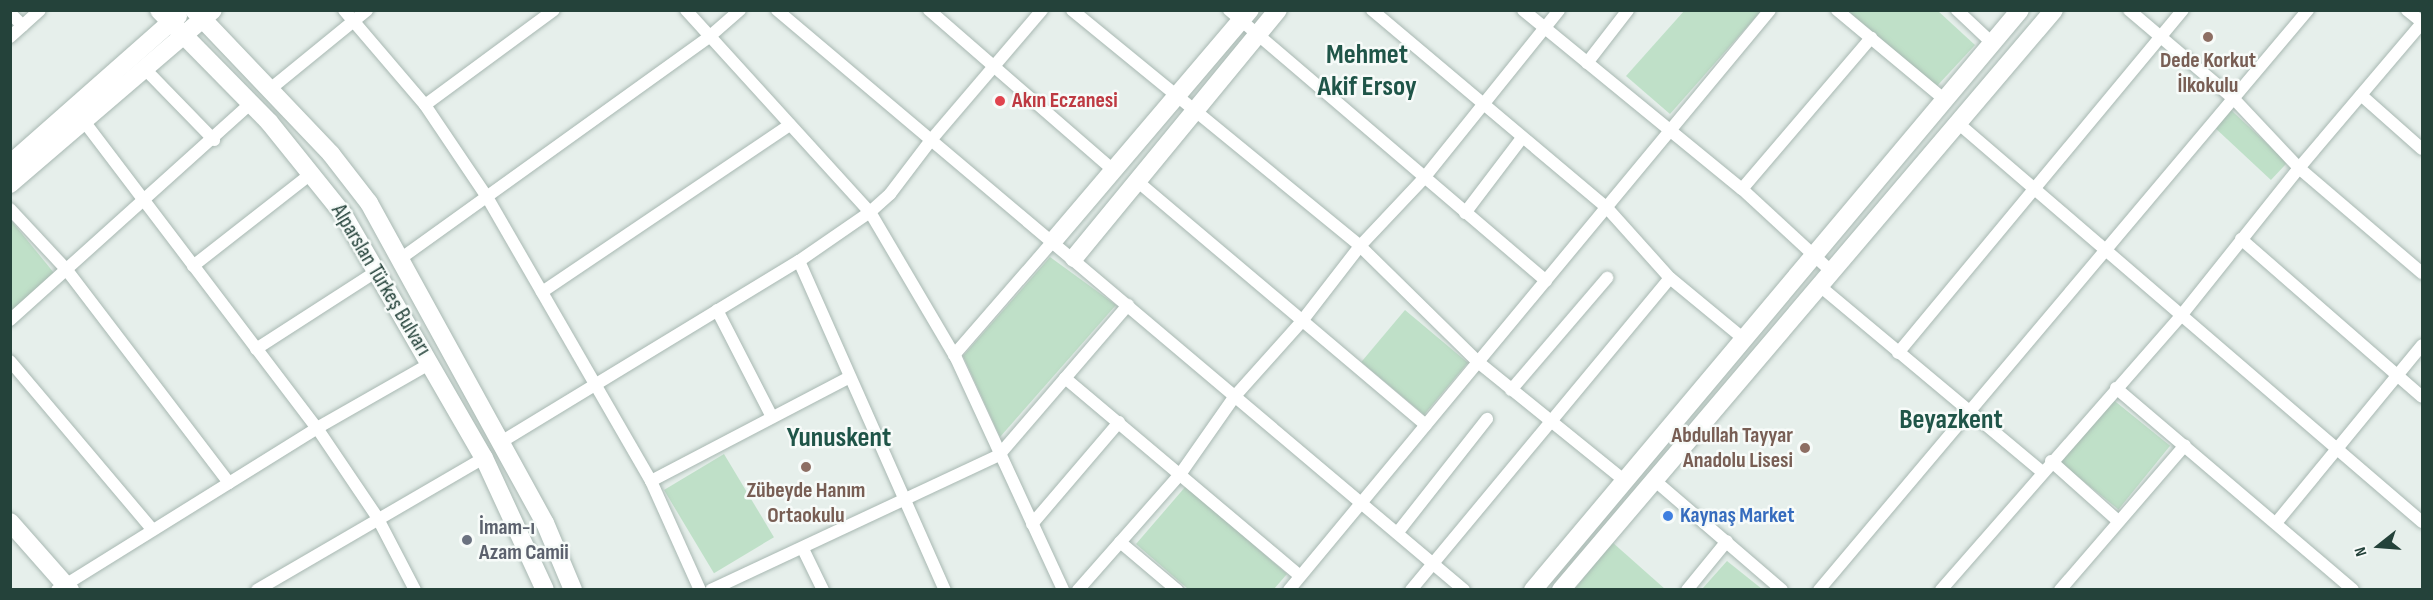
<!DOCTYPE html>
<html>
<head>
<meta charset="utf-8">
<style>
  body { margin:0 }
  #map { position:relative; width:2433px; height:600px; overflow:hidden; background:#e6efeb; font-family:"Sofia Sans Condensed",sans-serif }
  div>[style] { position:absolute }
  .green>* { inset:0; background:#bfe0c8; transform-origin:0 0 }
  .roads { filter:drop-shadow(0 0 2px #a8b8b2) drop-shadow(0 0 2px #a8b8b2) }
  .street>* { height:12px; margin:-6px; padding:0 6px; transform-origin:6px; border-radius:6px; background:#fff }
  .secondary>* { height:18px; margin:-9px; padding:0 9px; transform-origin:9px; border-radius:9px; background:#fff }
  .dots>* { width:16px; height:16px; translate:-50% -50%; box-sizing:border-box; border:3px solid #f7fbf9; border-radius:50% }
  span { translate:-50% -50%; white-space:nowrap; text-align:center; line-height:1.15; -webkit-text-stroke:5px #f7fbf9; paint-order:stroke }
  .education-label { font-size:22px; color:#785e54; font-weight:700 }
  .right { translate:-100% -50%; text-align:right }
  .health-label { font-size:22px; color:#be3a42; font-weight:700 }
  .left { translate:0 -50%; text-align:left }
  .street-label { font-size:22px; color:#24423a }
  .shop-label { font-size:22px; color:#366cbe; font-weight:700 }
  .worship-label { font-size:22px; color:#5b616d; font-weight:700 }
  .district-label { font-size:28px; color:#1f5548; font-weight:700 }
  .frame { position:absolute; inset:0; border:12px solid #24423a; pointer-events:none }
  .north { position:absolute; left:2349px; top:516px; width:60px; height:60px; -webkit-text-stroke:4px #f7fbf9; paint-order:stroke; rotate:253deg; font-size:16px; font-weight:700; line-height:24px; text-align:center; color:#24423a }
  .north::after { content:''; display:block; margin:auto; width:21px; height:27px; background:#24423a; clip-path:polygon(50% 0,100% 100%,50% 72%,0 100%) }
</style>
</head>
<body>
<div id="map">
  <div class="green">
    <i style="clip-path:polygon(1684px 11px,1761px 11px,1670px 114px,1626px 76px)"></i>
    <i style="clip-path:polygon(1848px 11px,1938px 11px,1975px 45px,1937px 86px)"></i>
    <i style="left:2231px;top:110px;width:77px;height:24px;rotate:43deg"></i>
    <i style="clip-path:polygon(10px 219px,54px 273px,11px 311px,10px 311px)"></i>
    <i style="clip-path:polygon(1050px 257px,1116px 305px,1000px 437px,963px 356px)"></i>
    <i style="left:1405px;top:310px;width:82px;height:68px;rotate:40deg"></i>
    <i style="left:2111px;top:398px;width:76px;height:82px;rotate:39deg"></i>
    <i style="left:724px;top:454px;width:97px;height:70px;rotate:59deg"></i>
    <i style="clip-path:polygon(1186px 486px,1287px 574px,1274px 589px,1188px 589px,1136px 544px)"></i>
    <i style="clip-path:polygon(1612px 542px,1665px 589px,1574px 590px)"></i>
    <i style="clip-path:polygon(1727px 561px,1762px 589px,1702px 589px)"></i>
  </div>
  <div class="roads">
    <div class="street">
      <i style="left:344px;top:10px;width:125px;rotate:49.5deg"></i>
      <i style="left:425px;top:105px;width:111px;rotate:56deg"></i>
      <i style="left:487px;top:197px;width:328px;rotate:60deg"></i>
      <i style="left:651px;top:481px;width:120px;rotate:65.8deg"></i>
      <i style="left:686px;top:10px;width:273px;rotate:47.7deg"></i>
      <i style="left:870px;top:212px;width:169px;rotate:59.5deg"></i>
      <i style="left:956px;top:358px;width:255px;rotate:65.2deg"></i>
      <i style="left:777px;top:10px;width:899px;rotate:40.17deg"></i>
      <i style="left:929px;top:10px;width:244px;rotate:41deg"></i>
      <i style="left:1072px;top:10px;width:372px;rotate:39.3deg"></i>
      <i style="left:1360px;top:246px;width:165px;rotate:44.5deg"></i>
      <i style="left:1478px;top:362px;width:191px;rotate:39deg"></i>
      <i style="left:1229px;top:10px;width:417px;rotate:40.5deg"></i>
      <i style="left:1372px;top:10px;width:309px;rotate:40.1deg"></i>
      <i style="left:1608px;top:209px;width:93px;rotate:48.1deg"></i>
      <i style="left:1670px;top:278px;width:96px;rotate:39.5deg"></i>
      <i style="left:1523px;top:10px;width:283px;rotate:39.3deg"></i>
      <i style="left:1742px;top:189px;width:124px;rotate:42.7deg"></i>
      <i style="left:1837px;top:10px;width:141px;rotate:39.8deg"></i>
      <i style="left:1957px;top:10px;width:48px;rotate:43.3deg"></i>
      <i style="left:2129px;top:10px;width:138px;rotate:40.3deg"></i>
      <i style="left:2234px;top:99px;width:95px;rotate:46.7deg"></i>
      <i style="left:2299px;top:168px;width:162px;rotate:40.5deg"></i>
      <i style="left:2407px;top:10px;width:19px;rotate:39deg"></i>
      <i style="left:10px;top:13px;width:18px;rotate:45deg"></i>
      <i style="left:10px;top:37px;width:40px;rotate:-42deg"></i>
      <i style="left:1587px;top:63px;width:67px;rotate:-52.3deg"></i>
      <i style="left:143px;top:67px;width:102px;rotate:45.8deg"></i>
      <i style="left:269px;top:90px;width:127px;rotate:-39.2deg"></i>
      <i style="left:2361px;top:95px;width:81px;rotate:41.5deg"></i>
      <i style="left:425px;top:105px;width:160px;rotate:-36.4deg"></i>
      <i style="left:83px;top:120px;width:387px;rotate:52.8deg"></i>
      <i style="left:317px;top:428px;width:107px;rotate:56deg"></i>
      <i style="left:377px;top:517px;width:82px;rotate:62.5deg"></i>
      <i style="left:1959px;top:124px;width:611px;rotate:40.68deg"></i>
      <i style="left:1137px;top:181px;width:378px;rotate:40.2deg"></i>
      <i style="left:1742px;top:189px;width:199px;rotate:-49.5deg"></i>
      <i style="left:10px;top:209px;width:82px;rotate:47deg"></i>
      <i style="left:66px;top:269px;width:269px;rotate:52.7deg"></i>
      <i style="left:1465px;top:213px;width:94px;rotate:-52.8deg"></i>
      <i style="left:2241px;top:239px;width:240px;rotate:41.1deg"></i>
      <i style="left:400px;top:259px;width:380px;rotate:-35.7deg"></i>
      <i style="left:709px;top:37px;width:41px;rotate:-41.1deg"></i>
      <i style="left:799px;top:261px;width:360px;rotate:66.1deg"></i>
      <i style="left:193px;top:266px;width:151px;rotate:-38deg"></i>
      <i style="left:1821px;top:287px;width:287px;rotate:39.9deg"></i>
      <i style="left:542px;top:292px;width:299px;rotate:-34deg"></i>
      <i style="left:717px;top:310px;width:120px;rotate:62.8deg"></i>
      <i style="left:10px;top:320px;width:324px;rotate:-42deg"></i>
      <i style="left:256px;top:349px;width:144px;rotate:-32.8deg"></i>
      <i style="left:1898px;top:353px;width:446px;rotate:-50.3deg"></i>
      <i style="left:954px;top:355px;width:152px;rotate:-49deg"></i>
      <i style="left:10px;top:361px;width:220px;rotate:49.8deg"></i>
      <i style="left:1065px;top:378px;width:307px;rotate:40.1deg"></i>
      <i style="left:2116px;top:388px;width:311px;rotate:40.4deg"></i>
      <i style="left:1511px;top:390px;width:148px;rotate:-49.4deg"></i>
      <i style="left:501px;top:442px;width:349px;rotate:-31.3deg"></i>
      <i style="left:799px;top:261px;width:86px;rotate:-34.6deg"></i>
      <i style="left:870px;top:212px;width:27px;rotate:-42deg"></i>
      <i style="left:890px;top:194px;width:68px;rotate:-52.8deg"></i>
      <i style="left:931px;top:140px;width:171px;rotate:-49.5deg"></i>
      <i style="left:2051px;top:461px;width:90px;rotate:41.8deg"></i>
      <i style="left:1653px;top:479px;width:170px;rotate:40.7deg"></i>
      <i style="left:651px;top:481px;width:222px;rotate:-27.6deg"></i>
      <i style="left:2276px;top:523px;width:230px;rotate:-50.6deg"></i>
      <i style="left:1032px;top:524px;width:134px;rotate:-49.5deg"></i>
      <i style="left:1398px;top:532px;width:144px;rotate:-51.8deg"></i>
      <i style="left:1120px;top:542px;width:75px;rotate:40.1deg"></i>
      <i style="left:803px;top:549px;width:46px;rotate:64deg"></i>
      <i style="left:57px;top:590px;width:306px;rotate:-31.9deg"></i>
      <i style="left:317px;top:428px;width:131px;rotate:-29.7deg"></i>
      <i style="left:257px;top:590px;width:263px;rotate:-30.2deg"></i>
      <i style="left:711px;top:590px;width:318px;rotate:-25.1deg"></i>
      <i style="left:999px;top:455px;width:198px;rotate:-49.3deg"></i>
      <i style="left:1078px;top:590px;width:156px;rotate:-48.6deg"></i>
      <i style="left:1181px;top:473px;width:94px;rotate:-55deg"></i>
      <i style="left:1235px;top:396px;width:101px;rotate:-48.2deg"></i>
      <i style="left:1302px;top:321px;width:95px;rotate:-52.3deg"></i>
      <i style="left:1360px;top:246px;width:93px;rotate:-46.7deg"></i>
      <i style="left:1424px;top:178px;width:216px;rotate:-51.2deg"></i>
      <i style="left:1289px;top:590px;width:753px;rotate:-50.33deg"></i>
      <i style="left:1411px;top:590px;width:405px;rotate:-50.3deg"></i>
      <i style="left:1687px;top:590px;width:63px;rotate:-50.8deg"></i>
      <i style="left:1819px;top:590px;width:759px;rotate:-49.87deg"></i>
      <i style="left:1941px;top:590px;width:363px;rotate:-48.8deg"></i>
      <i style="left:2180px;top:317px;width:191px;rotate:-51.4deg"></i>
      <i style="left:2299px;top:168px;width:190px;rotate:-49.7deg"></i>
      <i style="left:2060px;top:590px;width:191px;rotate:-49.2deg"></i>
    </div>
    <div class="secondary">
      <i style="left:159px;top:10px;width:157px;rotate:45.5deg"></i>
      <i style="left:269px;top:122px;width:118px;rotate:51.2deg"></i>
      <i style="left:343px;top:214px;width:282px;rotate:60deg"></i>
      <i style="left:484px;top:458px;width:145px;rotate:65.2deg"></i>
      <i style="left:194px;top:10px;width:199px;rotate:46.4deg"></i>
      <i style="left:331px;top:154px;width:62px;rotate:52.2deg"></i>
      <i style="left:369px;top:203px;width:365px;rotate:61.2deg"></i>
      <i style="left:545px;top:523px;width:73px;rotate:67.3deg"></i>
      <i style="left:10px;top:164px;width:224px;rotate:-41.4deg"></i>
      <i style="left:10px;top:184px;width:267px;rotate:-40.6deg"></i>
      <i style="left:1054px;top:240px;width:302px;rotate:-49.6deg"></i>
      <i style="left:1074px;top:258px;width:321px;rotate:-50.6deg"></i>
      <i style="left:10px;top:522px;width:91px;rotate:48.6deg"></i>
      <i style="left:1533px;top:590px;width:757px;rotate:-49.98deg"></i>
      <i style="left:1561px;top:590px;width:761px;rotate:-49.64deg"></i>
    </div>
  </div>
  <div class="dots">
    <i style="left:2208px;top:37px;background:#8d6e63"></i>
    <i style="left:1000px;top:101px;background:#e0444e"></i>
    <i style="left:1805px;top:448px;background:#8d6e63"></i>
    <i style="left:806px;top:467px;background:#8d6e63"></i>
    <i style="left:1668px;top:516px;background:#3f7fe0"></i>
    <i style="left:467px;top:540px;background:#6b7280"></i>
  </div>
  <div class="education-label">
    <span style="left:2208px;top:73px">Dede Korkut<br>İlkokulu</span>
    <span class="right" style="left:1793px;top:448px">Abdullah Tayyar<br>Anadolu Lisesi</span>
    <span style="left:806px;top:503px">Zübeyde Hanım<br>Ortaokulu</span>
  </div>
  <div class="health-label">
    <span class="left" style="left:1012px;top:101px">Akın Eczanesi</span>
  </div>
  <div class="street-label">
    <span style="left:381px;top:280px;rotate:59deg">Alparslan Türkeş Bulvarı</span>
  </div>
  <div class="shop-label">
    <span class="left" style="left:1680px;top:516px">Kaynaş Market</span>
  </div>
  <div class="worship-label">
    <span class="left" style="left:479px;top:540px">İmam-ı<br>Azam Camii</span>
  </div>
  <div class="district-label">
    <span style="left:1367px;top:71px">Mehmet<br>Akif Ersoy</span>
    <span style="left:1951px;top:420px">Beyazkent</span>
    <span style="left:839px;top:438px">Yunuskent</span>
  </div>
  <div class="frame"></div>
  <div class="north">N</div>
</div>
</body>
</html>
